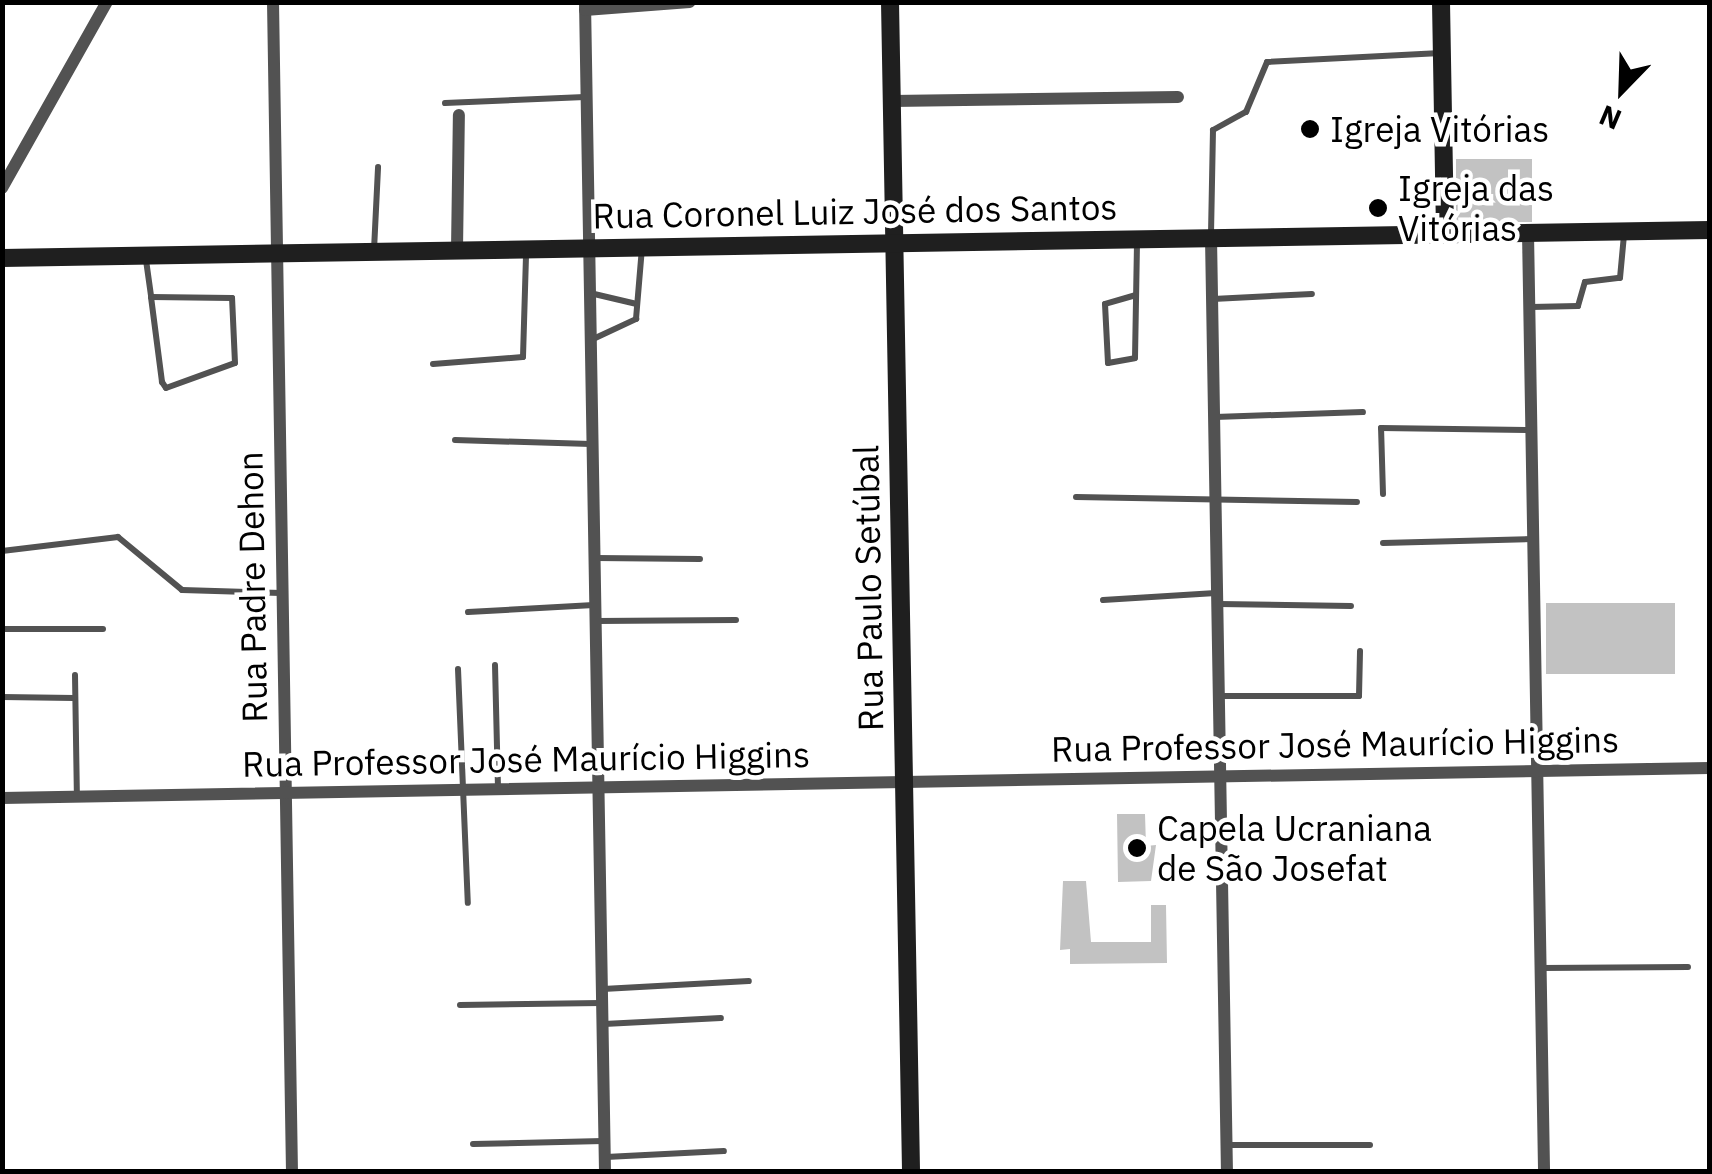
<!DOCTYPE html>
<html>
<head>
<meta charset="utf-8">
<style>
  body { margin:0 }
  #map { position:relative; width:1712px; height:1174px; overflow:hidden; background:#fff; font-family:"IBM Plex Sans",sans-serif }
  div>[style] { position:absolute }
  .building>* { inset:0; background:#c2c2c2; transform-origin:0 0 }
  .service>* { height:6px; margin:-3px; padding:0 3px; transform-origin:3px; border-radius:3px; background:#525252 }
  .minor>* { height:12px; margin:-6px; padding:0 6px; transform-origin:6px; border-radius:6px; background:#525252 }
  .secondary>* { height:18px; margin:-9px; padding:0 9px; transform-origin:9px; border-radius:9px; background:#1f1f1f }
  .dots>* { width:28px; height:28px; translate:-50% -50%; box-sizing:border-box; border:5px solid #fff; border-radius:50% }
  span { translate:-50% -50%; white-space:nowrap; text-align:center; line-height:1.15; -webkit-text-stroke:9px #fff; paint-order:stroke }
  .poi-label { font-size:35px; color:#000 }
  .left { translate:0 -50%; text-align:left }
  .street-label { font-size:35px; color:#000 }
  .frame { position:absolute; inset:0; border:5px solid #000; pointer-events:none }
  .north { position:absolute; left:1572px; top:40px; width:100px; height:100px; -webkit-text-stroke:8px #fff; paint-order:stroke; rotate:203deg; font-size:28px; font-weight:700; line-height:40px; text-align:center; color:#000 }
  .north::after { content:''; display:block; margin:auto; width:35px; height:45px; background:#000; clip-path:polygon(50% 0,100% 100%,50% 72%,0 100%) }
</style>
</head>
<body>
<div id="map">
  <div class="building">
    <i style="left:1456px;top:159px;width:76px;height:63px"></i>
    <i style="left:1546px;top:603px;width:129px;height:71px"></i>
    <i style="clip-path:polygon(1117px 814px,1145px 814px,1146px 846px,1156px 845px,1151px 881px,1118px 882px)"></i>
    <i style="clip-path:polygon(1063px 881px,1086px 881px,1091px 942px,1151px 942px,1151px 905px,1166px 905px,1167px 963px,1070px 964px,1070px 949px,1060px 950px)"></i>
  </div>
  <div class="service">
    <i style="left:445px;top:103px;width:140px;rotate:-2.5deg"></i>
    <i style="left:1211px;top:234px;width:104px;rotate:-88.9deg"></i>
    <i style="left:1213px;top:130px;width:38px;rotate:-29deg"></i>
    <i style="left:1246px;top:112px;width:54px;rotate:-67.2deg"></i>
    <i style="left:1267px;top:62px;width:174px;rotate:-3deg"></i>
    <i style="left:374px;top:250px;width:83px;rotate:-87.2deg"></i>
    <i style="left:146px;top:260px;width:37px;rotate:82deg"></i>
    <i style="left:151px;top:297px;width:86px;rotate:82.6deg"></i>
    <i style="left:162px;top:382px;width:7px;rotate:56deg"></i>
    <i style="left:166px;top:388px;width:73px;rotate:-19.9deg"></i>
    <i style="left:235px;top:363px;width:65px;rotate:-92.6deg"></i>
    <i style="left:232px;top:298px;width:81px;rotate:-179.3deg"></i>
    <i style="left:590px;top:293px;width:48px;rotate:13.2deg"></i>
    <i style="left:1136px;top:295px;width:32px;rotate:164deg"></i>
    <i style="left:1105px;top:304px;width:59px;rotate:87.1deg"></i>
    <i style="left:1108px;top:363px;width:27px;rotate:-10deg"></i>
    <i style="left:1135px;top:358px;width:115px;rotate:-89deg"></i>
    <i style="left:1213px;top:299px;width:99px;rotate:-2.9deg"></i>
    <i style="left:1531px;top:307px;width:47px;rotate:-1.2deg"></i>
    <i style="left:1578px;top:306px;width:25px;rotate:-74deg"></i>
    <i style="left:1585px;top:282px;width:35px;rotate:-7deg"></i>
    <i style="left:1620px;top:278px;width:43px;rotate:-84.7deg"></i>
    <i style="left:591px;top:340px;width:50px;rotate:-25deg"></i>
    <i style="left:636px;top:319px;width:71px;rotate:-85.2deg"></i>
    <i style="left:433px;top:364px;width:90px;rotate:-4.4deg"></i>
    <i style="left:523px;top:357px;width:103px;rotate:-88.3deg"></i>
    <i style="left:1215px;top:417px;width:148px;rotate:-1.9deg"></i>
    <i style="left:455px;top:440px;width:136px;rotate:1.7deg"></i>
    <i style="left:1383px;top:494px;width:66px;rotate:-91.7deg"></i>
    <i style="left:1381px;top:428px;width:149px;rotate:0.8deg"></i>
    <i style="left:1076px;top:497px;width:281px;rotate:1deg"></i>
    <i style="left:1383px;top:543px;width:149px;rotate:-1.5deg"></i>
    <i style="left:2px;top:551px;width:117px;rotate:-6.9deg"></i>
    <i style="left:118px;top:537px;width:83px;rotate:39.6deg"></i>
    <i style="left:182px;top:590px;width:99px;rotate:1.7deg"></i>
    <i style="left:596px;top:558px;width:104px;rotate:0.6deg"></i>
    <i style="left:1103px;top:600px;width:113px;rotate:-3.5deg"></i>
    <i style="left:1219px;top:604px;width:132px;rotate:0.9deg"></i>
    <i style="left:468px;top:612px;width:126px;rotate:-3.2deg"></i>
    <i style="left:597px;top:621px;width:139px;rotate:-0.4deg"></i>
    <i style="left:2px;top:629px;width:101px"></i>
    <i style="left:495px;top:665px;width:123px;rotate:88.6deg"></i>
    <i style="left:458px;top:669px;width:234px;rotate:87.6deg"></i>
    <i style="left:75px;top:675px;width:121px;rotate:89.1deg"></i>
    <i style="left:1220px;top:696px;width:139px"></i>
    <i style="left:1359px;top:696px;width:45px;rotate:-88.7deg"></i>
    <i style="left:2px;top:697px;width:72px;rotate:0.8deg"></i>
    <i style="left:1542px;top:968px;width:146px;rotate:-0.4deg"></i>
    <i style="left:603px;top:989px;width:146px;rotate:-3.1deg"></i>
    <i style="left:460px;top:1005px;width:141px;rotate:-0.8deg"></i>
    <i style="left:604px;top:1024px;width:117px;rotate:-2.9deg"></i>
    <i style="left:473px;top:1144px;width:130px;rotate:-1.3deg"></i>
    <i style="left:1228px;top:1145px;width:142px"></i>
    <i style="left:606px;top:1157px;width:118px;rotate:-2.9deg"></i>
  </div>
  <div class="minor">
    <i style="left:273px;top:2px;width:1170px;rotate:89.07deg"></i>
    <i style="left:585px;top:2px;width:1170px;rotate:89.02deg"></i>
    <i style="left:585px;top:10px;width:105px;rotate:-4.4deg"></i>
    <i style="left:892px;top:101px;width:286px;rotate:-0.8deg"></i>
    <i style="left:2px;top:188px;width:214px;rotate:-60.6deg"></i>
    <i style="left:1528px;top:233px;width:939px;rotate:89.02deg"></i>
    <i style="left:1211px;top:238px;width:934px;rotate:89.02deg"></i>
    <i style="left:457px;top:250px;width:135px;rotate:-89.2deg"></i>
    <i style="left:2px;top:798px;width:1708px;rotate:-1.01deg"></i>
  </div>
  <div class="secondary">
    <i style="left:890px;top:2px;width:1170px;rotate:88.97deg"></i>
    <i style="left:1441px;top:2px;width:232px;rotate:89deg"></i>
    <i style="left:2px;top:258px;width:1708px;rotate:-0.94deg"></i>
  </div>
  <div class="dots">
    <i style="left:1310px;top:129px;background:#000"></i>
    <i style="left:1378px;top:208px;background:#000"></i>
    <i style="left:1137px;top:848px;background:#000"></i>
  </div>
  <div class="poi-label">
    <span class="left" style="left:1330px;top:129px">Igreja Vitórias</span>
    <span class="left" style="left:1398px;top:208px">Igreja das<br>Vitórias</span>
    <span class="left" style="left:1157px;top:848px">Capela Ucraniana<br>de São Josefat</span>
  </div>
  <div class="street-label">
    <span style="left:855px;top:211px;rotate:-1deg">Rua Coronel Luiz José dos Santos</span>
    <span style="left:252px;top:587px;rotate:-91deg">Rua Padre Dehon</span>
    <span style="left:868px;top:588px;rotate:-91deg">Rua Paulo Setúbal</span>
    <span style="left:1335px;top:744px;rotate:-1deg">Rua Professor José Maurício Higgins</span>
    <span style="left:526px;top:759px;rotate:-1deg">Rua Professor José Maurício Higgins</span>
  </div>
  <div class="frame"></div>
  <div class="north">N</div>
</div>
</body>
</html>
